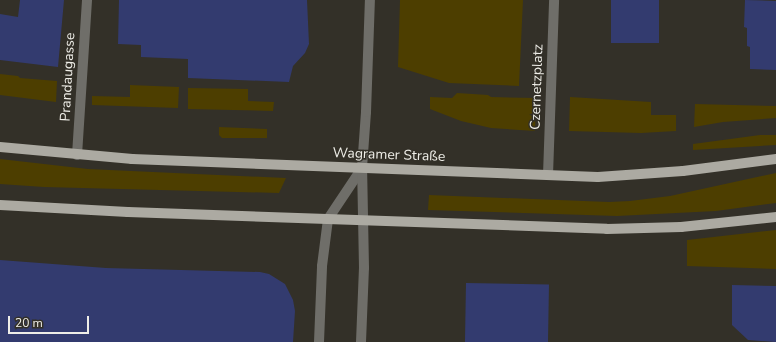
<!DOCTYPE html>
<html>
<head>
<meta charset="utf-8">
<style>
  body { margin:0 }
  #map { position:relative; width:776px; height:342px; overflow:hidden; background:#333028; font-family:"Nunito Sans",sans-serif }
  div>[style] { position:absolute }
  .green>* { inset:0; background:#4d3e00 }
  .building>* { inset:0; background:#333b6f; transform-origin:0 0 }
  .minor>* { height:10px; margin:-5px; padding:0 5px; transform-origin:5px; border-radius:5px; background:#6f6e69 }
  .major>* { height:10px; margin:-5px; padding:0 5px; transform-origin:5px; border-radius:5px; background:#acaaa2 }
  span { translate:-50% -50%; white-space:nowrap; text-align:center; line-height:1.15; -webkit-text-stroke:3px #333028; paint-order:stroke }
  .street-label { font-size:14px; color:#efeee8 }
  .scale { position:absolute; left:8px; top:316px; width:81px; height:18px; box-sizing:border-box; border:2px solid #efeee8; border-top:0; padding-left:5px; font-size:12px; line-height:14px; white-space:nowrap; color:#efeee8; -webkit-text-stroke:3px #333028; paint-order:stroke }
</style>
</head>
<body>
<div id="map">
  <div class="green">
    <i style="clip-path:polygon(400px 0,523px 0,519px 86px,449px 83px,398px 67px)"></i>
    <i style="clip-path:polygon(0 74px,18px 76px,20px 78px,57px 81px,56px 102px,0 95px)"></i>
    <i style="clip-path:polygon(130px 85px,179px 87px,178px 108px,92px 105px,92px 96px,130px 97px)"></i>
    <i style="clip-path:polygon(188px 88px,248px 89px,248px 101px,274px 102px,273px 111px,188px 109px)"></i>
    <i style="clip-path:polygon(457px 93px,488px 95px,491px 97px,536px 98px,535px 131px,491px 128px,461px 121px,430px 109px,430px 97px,452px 98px)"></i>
    <i style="clip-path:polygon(570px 97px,651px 102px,651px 115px,676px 115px,676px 131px,641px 133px,569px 131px)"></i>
    <i style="clip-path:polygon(695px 104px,776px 106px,776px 118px,723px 122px,694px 127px)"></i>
    <i style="clip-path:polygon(219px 127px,267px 129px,267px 138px,222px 138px,219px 135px)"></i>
    <i style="clip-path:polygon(760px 135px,776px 135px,776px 145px,693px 150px,693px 144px)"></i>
    <i style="clip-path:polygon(0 159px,88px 169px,286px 178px,279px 193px,44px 187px,0 184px)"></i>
    <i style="clip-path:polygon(776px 173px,776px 203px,716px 211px,617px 216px,428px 210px,429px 195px,609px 202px,630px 201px,670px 196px)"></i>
    <i style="clip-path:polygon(776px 230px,776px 269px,687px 266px,687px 240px)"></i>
  </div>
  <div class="building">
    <i style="clip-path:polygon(20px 0,64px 0,58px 67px,0 60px,0 14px,18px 17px)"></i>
    <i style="clip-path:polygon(119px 0,307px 0,309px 44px,305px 53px,293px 66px,289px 82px,188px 78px,188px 59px,141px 57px,141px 45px,118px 44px)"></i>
    <i style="left:611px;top:0;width:48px;height:43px"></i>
    <i style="clip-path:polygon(745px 0,776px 1px,776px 70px,750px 69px,750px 47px,747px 46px,747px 28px,744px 27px)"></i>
    <i style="clip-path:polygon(0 260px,106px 268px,260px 272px,269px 274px,285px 284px,293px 300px,295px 311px,293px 342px,0 342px)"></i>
    <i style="left:466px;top:283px;width:83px;height:59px;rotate:1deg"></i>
    <i style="clip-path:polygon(732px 285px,776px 286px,776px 342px,748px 340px,732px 325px)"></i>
  </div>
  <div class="minor">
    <i style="left:77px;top:155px;width:155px;rotate:-86.3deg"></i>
    <i style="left:548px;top:175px;width:175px;rotate:-88deg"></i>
    <i style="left:319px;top:342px;width:76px;rotate:-87.7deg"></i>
    <i style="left:322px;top:266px;width:47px;rotate:-82.7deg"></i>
    <i style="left:328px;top:219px;width:61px;rotate:-56.3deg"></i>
    <i style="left:361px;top:342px;width:74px;rotate:-87.7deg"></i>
    <i style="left:364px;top:268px;width:100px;rotate:-91.1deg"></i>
    <i style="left:362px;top:168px;width:56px;rotate:-85.9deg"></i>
    <i style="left:366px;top:112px;width:112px;rotate:-88deg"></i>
  </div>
  <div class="major">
    <i style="left:0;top:147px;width:133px;rotate:5.2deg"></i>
    <i style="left:132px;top:159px;width:466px;rotate:2.2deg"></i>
    <i style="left:598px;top:177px;width:85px;rotate:-4deg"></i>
    <i style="left:683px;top:171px;width:94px;rotate:-7.4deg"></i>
    <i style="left:0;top:205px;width:128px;rotate:3.1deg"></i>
    <i style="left:128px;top:212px;width:479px;rotate:2deg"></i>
    <i style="left:607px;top:229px;width:74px;rotate:-1.5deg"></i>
    <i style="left:681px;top:227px;width:96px;rotate:-6deg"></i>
  </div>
  <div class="street-label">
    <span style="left:68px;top:77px;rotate:-87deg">Prandaugasse</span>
    <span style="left:537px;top:87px;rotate:-88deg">Czernetzplatz</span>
    <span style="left:389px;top:155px;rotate:2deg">Wagramer Straße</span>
  </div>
  <div class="scale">20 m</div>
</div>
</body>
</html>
